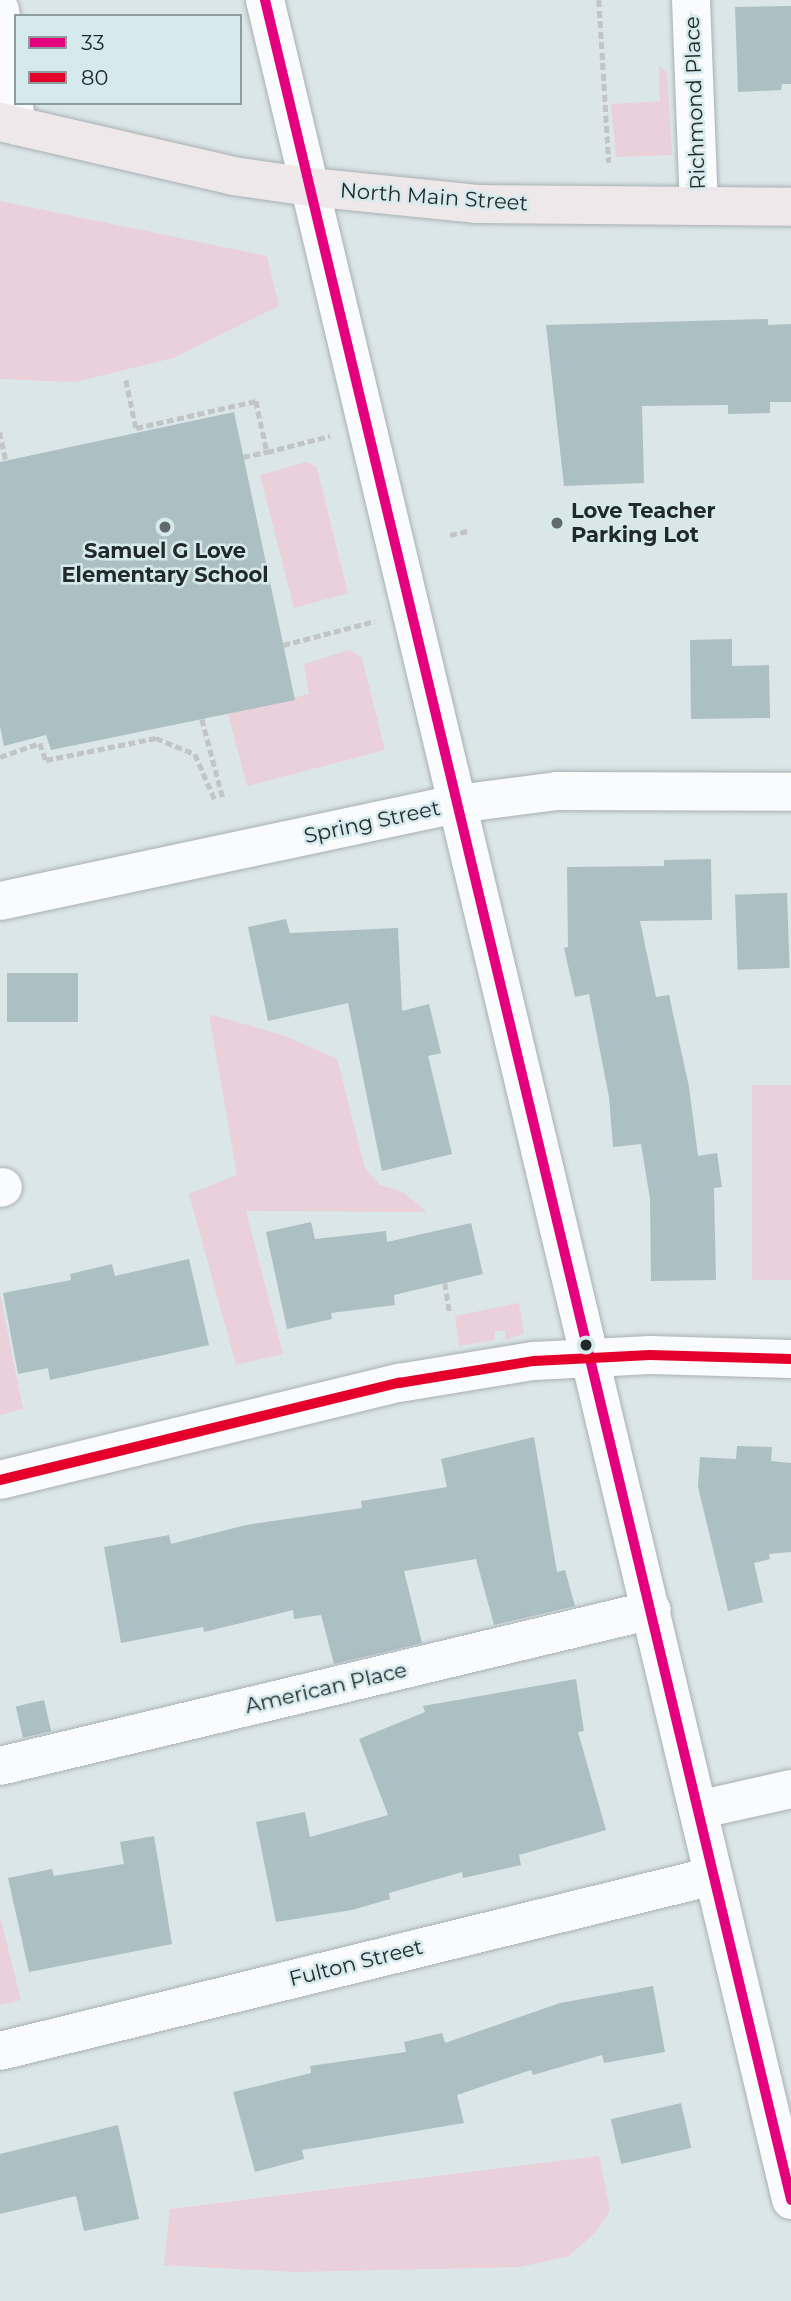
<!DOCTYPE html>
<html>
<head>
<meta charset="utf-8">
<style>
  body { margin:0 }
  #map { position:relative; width:791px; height:2301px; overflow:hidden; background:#dbe6e8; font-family:Montserrat,sans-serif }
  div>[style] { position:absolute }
  .green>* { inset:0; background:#ead0da; transform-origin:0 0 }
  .building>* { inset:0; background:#acbfc2; transform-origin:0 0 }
  .path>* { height:4.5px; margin-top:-2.25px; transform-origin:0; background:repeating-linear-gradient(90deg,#c2c5c6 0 7px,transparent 0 10.5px) }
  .roads { filter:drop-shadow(0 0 2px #a8b0b2) drop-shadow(0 0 2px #a8b0b2) }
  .street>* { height:38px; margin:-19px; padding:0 19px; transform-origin:19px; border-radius:19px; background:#fafbfc }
  .highway>* { height:38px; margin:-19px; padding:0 19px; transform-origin:19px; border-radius:19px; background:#efe8eb }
  .bus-1>* { height:10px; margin:-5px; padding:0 5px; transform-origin:5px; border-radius:5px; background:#e5007d }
  .bus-2>* { height:10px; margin:-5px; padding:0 5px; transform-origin:5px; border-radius:5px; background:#e4002b }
  .dots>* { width:19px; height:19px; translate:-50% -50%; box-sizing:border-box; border:4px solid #d6eaed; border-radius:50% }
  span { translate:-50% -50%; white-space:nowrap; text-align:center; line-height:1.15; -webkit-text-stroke:5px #d6eaed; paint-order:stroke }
  .street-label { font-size:21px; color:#21292a }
  .poi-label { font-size:21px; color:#21292a; font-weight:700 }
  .left { translate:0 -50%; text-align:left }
  .legend { position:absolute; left:14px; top:14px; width:228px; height:91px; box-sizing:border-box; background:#d6eaed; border:2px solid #8e9d9f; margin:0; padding:9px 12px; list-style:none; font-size:21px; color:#21292a }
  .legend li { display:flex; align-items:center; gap:14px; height:35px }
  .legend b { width:35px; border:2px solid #8e9d9f }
</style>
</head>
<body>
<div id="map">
  <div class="green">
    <i style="clip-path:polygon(659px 66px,667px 72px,672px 155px,616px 157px,611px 104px,660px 101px)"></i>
    <i style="clip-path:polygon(0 201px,267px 256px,279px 306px,173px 358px,75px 382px,0 379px)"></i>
    <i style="clip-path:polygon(306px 462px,317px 468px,348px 593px,294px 608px,260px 475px)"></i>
    <i style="clip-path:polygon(350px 650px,362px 658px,385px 750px,247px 786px,228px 714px,309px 694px,304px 664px)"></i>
    <i style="clip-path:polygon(209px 1014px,285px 1036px,337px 1059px,365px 1168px,380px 1185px,403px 1192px,427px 1212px,246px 1211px,283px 1354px,236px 1365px,189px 1194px,237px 1175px)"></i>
    <i style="left:752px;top:1085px;width:39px;height:195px"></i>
    <i style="clip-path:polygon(0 1294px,23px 1409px,0 1415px)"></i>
    <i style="clip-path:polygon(519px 1303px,524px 1334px,505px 1340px,505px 1331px,495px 1331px,495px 1340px,459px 1346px,455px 1316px)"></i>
    <i style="clip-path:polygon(0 1916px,21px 2000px,0 2005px)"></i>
    <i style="clip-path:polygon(599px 2156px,610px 2211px,595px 2233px,569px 2256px,520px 2267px,294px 2272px,164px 2265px,170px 2209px)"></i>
  </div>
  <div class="building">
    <i style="clip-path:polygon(791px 6px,791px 84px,782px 84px,781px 90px,738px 92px,735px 7px)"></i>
    <i style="clip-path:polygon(768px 319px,768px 325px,791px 324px,791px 402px,770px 402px,770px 413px,728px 414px,728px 405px,642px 406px,644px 483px,564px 486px,546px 325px)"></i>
    <i style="clip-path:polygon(234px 412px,295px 700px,51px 750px,46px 735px,4px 746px,0 726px,0 462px)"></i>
    <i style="clip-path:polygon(732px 639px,732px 666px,769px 665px,770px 718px,691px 719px,690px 640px)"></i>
    <i style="clip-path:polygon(711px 859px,712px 920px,640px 921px,656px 997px,669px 995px,689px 1087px,698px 1156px,717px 1153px,722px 1187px,714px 1188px,716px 1280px,651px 1281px,650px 1199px,641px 1144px,613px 1147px,609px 1097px,589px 994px,575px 997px,564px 948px,568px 947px,567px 867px,664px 866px,664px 860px)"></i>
    <i style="left:787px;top:893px;width:75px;height:52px;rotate:88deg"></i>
    <i style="clip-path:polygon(286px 919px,290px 933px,398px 928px,402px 1011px,429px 1004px,441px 1053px,428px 1056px,452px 1154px,382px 1171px,348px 1003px,268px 1021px,248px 927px)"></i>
    <i style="left:78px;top:973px;width:49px;height:71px;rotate:90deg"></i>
    <i style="clip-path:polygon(311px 1222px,315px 1239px,386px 1231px,387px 1242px,471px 1223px,483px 1274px,394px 1295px,395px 1305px,331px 1313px,332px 1319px,287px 1329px,266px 1232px)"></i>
    <i style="clip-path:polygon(189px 1259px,209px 1345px,50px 1380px,48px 1368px,18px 1374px,3px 1293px,71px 1280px,70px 1274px,112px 1264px,115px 1276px)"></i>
    <i style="clip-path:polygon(534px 1437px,557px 1572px,565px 1570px,575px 1606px,494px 1625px,476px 1559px,404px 1571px,422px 1643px,334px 1664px,321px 1615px,294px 1619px,293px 1610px,204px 1632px,203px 1627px,121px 1643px,104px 1547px,169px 1535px,171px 1544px,246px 1525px,362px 1508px,361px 1501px,447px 1487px,441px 1459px)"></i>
    <i style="clip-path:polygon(737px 1446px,772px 1447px,771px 1461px,791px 1463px,791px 1552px,769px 1554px,770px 1559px,754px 1563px,763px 1602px,728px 1611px,698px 1487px,700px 1457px,736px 1459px)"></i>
    <i style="clip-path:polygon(576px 1679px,584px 1731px,578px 1732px,606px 1830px,519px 1855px,521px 1865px,463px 1878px,462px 1872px,389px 1893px,390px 1899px,352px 1910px,276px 1922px,256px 1822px,305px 1812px,310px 1837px,388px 1815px,359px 1739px,425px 1712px,423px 1706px)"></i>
    <i style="left:44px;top:1700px;width:32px;height:29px;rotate:77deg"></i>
    <i style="clip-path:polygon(154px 1836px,172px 1944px,29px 1972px,8px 1878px,52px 1869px,54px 1876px,124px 1864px,120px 1842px)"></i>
    <i style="clip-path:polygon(653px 1986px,665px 2052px,604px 2063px,602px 2055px,533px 2075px,531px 2070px,457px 2095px,464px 2123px,302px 2150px,304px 2159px,255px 2172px,233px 2092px,311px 2073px,310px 2066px,406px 2052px,404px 2042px,442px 2033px,445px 2043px,560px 2003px)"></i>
    <i style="left:681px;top:2103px;width:46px;height:72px;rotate:77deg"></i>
    <i style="clip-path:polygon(118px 2125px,139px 2219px,84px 2231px,76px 2196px,0 2214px,0 2154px)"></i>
  </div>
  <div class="path">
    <i style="left:599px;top:0;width:163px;rotate:86.5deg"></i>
    <i style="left:126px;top:380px;width:49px;rotate:78.2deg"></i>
    <i style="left:136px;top:428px;width:123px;rotate:-12.7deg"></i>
    <i style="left:256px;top:401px;width:52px;rotate:77.8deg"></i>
    <i style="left:267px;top:452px;width:65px;rotate:-14.3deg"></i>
    <i style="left:0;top:432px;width:12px;rotate:85deg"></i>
    <i style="left:2px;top:442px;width:19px;rotate:78deg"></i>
    <i style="left:243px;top:457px;width:25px;rotate:-12deg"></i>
    <i style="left:450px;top:535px;width:18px;rotate:-13deg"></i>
    <i style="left:283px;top:645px;width:95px;rotate:-14.6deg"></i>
    <i style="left:202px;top:719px;width:82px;rotate:75.1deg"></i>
    <i style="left:0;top:757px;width:42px;rotate:-19.3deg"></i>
    <i style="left:40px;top:743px;width:18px;rotate:71deg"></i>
    <i style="left:46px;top:760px;width:112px;rotate:-11.3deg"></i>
    <i style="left:156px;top:738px;width:42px;rotate:22.3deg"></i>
    <i style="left:195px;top:754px;width:50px;rotate:66.5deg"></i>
    <i style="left:445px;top:1283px;width:31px;rotate:81deg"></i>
  </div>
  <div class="roads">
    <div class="street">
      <i style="left:265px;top:0;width:2262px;rotate:76.55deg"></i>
      <i style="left:691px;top:0;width:206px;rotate:87.8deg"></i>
      <i style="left:0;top:10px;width:117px;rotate:81.7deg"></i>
      <i style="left:0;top:901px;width:467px;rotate:-12deg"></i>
      <i style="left:457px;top:804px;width:101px;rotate:-7.4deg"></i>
      <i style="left:557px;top:791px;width:234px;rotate:0.2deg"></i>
      <i style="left:0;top:1188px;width:3px;rotate:-18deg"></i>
      <i style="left:0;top:1480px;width:411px;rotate:-13.7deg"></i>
      <i style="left:399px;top:1383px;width:137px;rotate:-9.3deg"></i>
      <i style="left:534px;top:1361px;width:116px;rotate:-3deg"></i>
      <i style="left:650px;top:1355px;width:141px;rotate:1.6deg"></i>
      <i style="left:0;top:1766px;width:670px;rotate:-13.46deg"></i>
      <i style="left:698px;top:1810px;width:95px;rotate:-12.7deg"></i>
      <i style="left:0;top:2051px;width:734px;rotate:-13.79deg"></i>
    </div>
    <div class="highway">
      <i style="left:0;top:122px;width:239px;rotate:13deg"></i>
      <i style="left:233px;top:176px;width:78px;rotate:8.1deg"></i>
      <i style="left:310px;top:187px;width:168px;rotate:5.8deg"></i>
      <i style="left:477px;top:204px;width:314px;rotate:0.5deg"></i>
    </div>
  </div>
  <div class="bus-1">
    <i style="left:265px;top:0;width:2262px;rotate:76.55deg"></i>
  </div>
  <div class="bus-2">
    <i style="left:0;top:1480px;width:411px;rotate:-13.7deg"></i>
    <i style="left:399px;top:1383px;width:137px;rotate:-9.3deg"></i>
    <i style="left:534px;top:1361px;width:116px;rotate:-3deg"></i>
    <i style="left:650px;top:1355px;width:141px;rotate:1.6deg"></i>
  </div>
  <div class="dots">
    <i style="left:557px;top:523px;background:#626b6c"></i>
    <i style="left:165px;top:527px;background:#626b6c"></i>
    <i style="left:586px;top:1345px;background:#21292a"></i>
  </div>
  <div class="street-label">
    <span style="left:695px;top:103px;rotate:-92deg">Richmond Place</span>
    <span style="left:434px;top:197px;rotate:4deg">North Main Street</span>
    <span style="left:372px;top:822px;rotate:-12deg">Spring Street</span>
    <span style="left:326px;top:1688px;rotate:-13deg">American Place</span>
    <span style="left:356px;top:1963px;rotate:-14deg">Fulton Street</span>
  </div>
  <div class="poi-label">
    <span class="left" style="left:571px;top:523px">Love Teacher<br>Parking Lot</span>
    <span style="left:165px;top:563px">Samuel G Love<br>Elementary School</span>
  </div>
  <ul class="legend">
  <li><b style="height:9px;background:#e5007d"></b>33</li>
  <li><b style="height:9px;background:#e4002b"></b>80</li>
  </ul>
</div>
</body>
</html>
